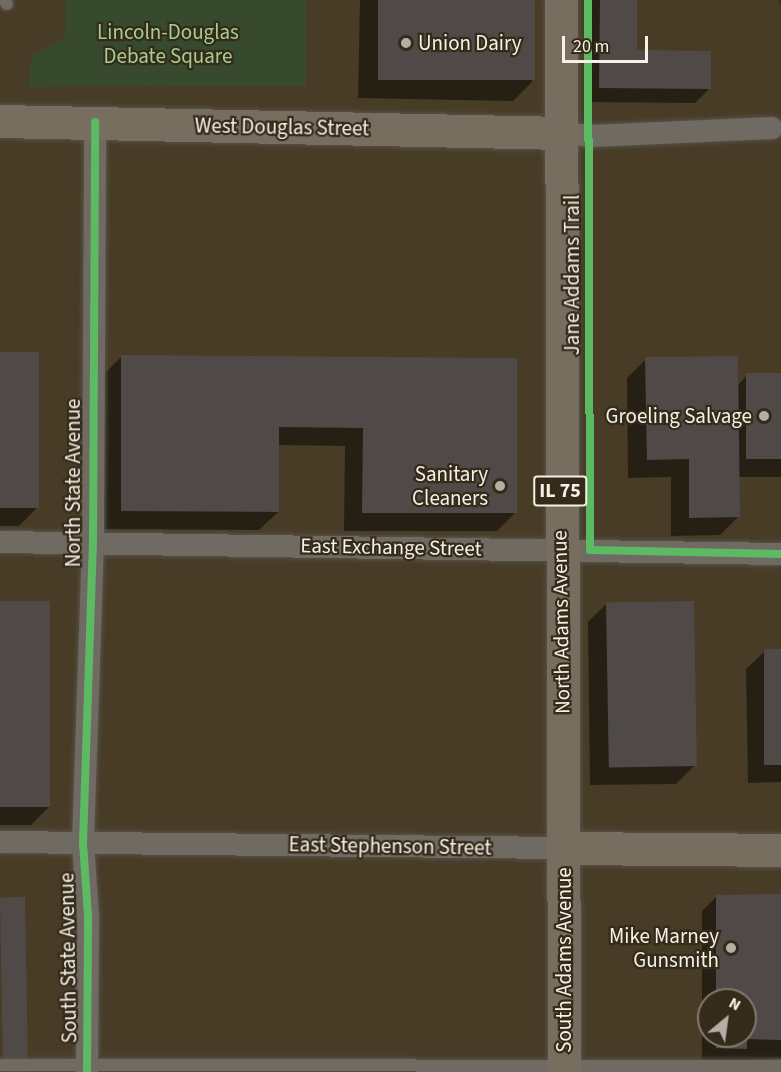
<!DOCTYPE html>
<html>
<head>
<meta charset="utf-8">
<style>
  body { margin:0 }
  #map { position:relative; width:781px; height:1072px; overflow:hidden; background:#39342a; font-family:"Source Sans 3",sans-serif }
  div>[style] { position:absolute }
  .built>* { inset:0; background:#483c26 }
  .green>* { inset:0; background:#384a2e }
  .shadow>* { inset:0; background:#0007 }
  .building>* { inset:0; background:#4f4a47; transform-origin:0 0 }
  .roads { filter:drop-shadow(0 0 2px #57524a) drop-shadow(0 0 2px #57524a) }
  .lane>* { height:12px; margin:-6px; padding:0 6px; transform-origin:6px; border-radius:6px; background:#6f6a62 }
  .street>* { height:22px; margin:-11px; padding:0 11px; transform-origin:11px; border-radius:11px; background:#6f6a62 }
  .primary>* { height:33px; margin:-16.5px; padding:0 16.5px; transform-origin:16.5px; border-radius:16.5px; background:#786e60 }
  .cycleway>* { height:8px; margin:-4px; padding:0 4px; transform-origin:4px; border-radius:4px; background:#5cba63 }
  .dots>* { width:16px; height:16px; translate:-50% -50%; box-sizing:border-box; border:3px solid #352b1b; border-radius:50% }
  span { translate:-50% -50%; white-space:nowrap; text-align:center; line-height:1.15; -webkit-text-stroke:4.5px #352b1b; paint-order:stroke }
  .shield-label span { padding:2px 4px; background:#352b1b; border:2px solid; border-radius:4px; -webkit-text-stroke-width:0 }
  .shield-label { font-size:20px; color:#f6f0e5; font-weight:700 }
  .park-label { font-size:21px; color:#a3d091 }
  .poi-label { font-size:21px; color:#f6f0e5 }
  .left { translate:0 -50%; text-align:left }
  .right { translate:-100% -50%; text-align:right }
  .street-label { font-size:21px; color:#f6f0e5 }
  .north { position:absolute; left:697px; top:988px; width:60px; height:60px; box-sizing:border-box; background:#352b1b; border:2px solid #827a6c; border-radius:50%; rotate:29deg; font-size:16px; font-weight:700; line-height:24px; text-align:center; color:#f6f0e5 }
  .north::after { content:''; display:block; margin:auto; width:21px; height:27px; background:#b4aea4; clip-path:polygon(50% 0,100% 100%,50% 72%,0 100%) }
  .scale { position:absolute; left:562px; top:36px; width:86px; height:27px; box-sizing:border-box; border:3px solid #f6f0e5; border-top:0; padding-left:8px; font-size:18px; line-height:21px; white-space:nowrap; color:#f6f0e5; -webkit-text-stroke:4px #352b1b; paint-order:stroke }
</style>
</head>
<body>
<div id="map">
  <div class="built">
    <i style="clip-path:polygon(evenodd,0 0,777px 0,781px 8px,781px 1072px,0 1072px,0 0,709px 1000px,745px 1000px,745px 1036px,709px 1036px,709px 1000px)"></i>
  </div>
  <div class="green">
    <i style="clip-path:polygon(65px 0,306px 0,306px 86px,29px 87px,32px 55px,65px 38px)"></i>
  </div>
  <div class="shadow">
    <i style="clip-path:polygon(360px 0,534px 0,532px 82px,513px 101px,358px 98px)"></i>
    <i style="clip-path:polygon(586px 0,635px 0,635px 52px,710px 88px,695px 103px,585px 102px)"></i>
    <i style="clip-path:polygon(0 353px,38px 507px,19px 526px,0 526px)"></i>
    <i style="clip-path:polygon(122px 356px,516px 359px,515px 513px,497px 531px,344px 531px,345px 446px,278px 445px,278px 512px,259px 530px,103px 529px,103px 375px)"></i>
    <i style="clip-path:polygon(646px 359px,737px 386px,747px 375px,781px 375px,781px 477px,738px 477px,738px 517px,720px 535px,671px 536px,671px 477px,628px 478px,627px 378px)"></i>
    <i style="clip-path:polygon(0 603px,50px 806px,31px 825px,0 825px)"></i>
    <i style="clip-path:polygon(607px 603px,695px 765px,676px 784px,590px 785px,588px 622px)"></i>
    <i style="clip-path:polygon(765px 651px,781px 651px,781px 782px,748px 783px,746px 669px)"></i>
    <i style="clip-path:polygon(evenodd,717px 896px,781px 896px,781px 1058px,702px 1062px,702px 911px,717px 896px,709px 1000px,745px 1000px,745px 1036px,709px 1036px,709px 1000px)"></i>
  </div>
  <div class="building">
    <i style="left:378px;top:0;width:157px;height:80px"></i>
    <i style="clip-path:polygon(600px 0,637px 0,637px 50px,711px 51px,711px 89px,599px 88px)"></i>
    <i style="left:0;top:352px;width:39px;height:156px"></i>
    <i style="clip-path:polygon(121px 355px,517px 358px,517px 513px,362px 513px,363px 428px,279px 427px,279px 512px,121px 511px)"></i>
    <i style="clip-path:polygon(738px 356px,740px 517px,689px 518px,689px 459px,647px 460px,645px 357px)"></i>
    <i style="left:781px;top:373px;width:86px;height:35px;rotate:90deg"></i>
    <i style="left:0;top:601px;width:50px;height:206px"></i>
    <i style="left:694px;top:601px;width:165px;height:88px;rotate:89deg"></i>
    <i style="left:764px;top:649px;width:17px;height:116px"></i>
    <i style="clip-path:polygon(781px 894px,781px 1040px,747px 1039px,747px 1049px,716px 1048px,716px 1036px,745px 1036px,745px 1000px,716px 1000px,716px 895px)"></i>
    <i style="left:25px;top:897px;width:175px;height:25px;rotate:89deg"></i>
  </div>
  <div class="roads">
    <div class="lane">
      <i style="left:4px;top:0;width:5px;rotate:53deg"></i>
      <i style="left:0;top:1065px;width:781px;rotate:0.07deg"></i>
    </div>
    <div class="street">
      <i style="left:564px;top:133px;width:27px;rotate:6deg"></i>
      <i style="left:591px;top:136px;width:181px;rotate:-2.5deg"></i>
      <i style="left:0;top:542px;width:781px;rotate:0.88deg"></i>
      <i style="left:0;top:842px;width:564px;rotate:0.61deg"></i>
      <i style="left:87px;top:1072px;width:156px;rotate:-89.6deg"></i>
      <i style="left:88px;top:916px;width:73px;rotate:-93.9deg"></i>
      <i style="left:83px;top:843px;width:300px;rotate:-88.1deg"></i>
      <i style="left:93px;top:543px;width:421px;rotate:-89.7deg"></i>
    </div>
    <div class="primary">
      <i style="left:561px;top:0;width:1072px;rotate:89.84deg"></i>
      <i style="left:0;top:121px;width:564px;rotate:1.22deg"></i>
      <i style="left:564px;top:848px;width:217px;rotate:0.5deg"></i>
    </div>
  </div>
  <div class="cycleway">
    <i style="left:588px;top:0;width:550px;rotate:89.79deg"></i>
    <i style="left:590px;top:550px;width:191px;rotate:1.2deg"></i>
    <i style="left:87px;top:1072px;width:156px;rotate:-89.6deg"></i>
    <i style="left:88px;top:916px;width:73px;rotate:-93.9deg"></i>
    <i style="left:83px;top:843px;width:300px;rotate:-88.1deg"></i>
    <i style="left:93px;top:543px;width:421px;rotate:-89.7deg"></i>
  </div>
  <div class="dots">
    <i style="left:406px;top:43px;background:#b4aea4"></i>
    <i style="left:764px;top:416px;background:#b4aea4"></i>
    <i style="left:500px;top:486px;background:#b4aea4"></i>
    <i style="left:731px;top:948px;background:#b4aea4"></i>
  </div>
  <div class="shield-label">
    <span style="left:560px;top:491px">IL 75</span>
  </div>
  <div class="park-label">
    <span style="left:168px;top:44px">Lincoln-Douglas<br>Debate Square</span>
  </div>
  <div class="poi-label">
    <span class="left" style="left:418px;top:43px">Union Dairy</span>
    <span class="right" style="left:752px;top:416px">Groeling Salvage</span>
    <span class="right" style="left:488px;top:486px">Sanitary<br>Cleaners</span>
    <span class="right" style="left:719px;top:948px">Mike Marney<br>Gunsmith</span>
  </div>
  <div class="street-label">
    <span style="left:282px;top:127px;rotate:1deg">West Douglas Street</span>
    <span style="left:572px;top:275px;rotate:-90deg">Jane Addams Trail</span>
    <span style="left:73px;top:483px;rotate:-90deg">North State Avenue</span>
    <span style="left:391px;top:547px;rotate:1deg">East Exchange Street</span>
    <span style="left:561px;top:622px;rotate:-91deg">North Adams Avenue</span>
    <span style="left:390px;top:846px;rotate:1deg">East Stephenson Street</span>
    <span style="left:68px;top:958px;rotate:-91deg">South State Avenue</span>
    <span style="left:564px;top:960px;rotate:-90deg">South Adams Avenue</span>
  </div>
  <div class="north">N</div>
  <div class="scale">20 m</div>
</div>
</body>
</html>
